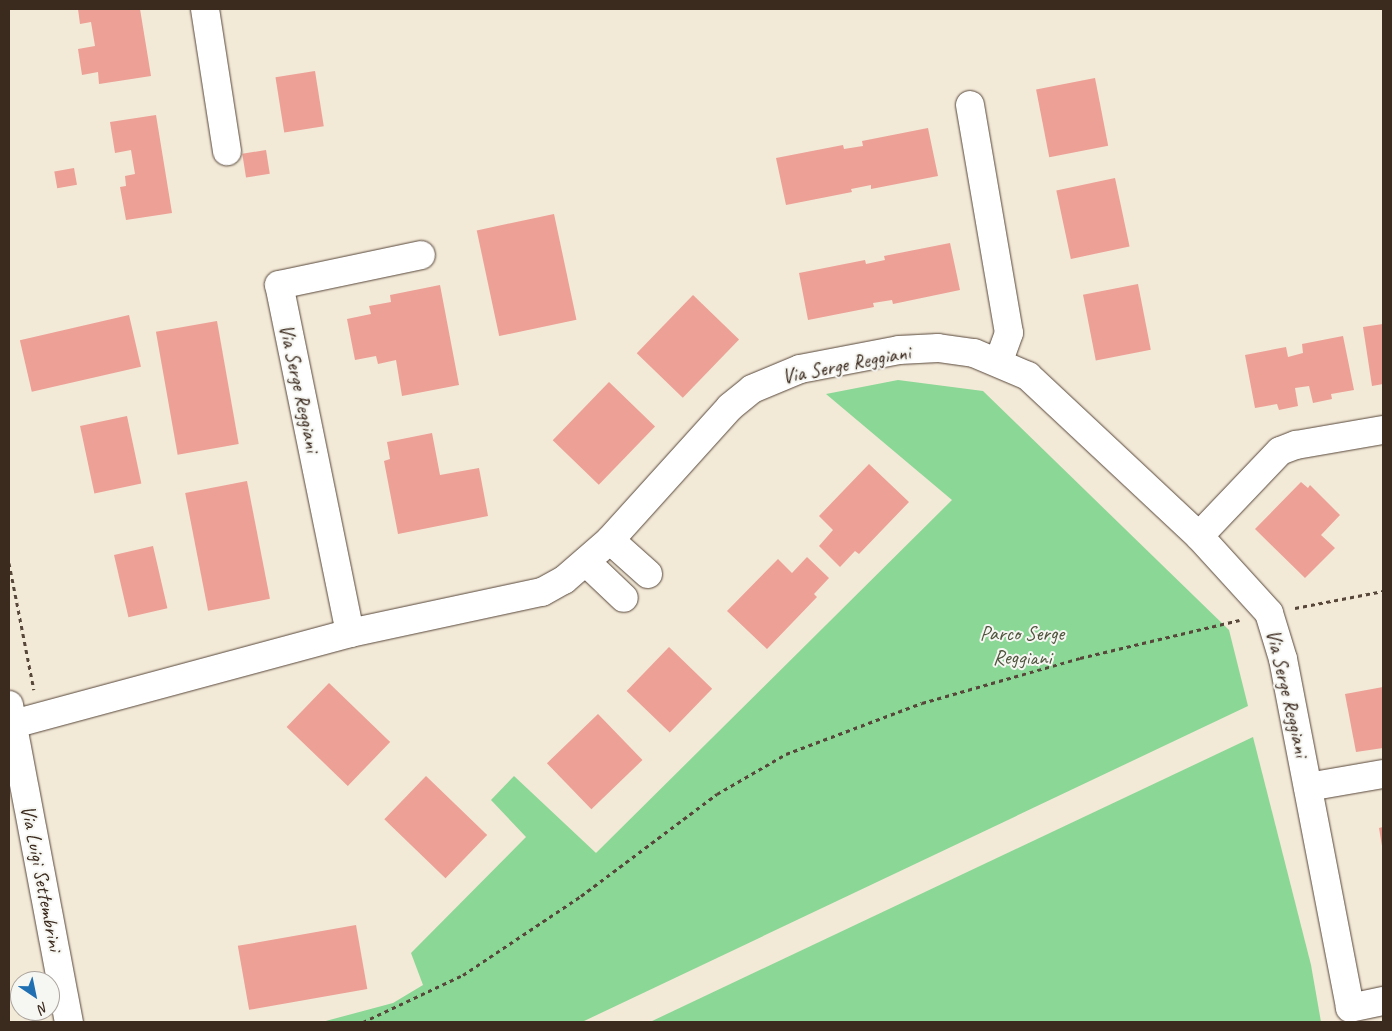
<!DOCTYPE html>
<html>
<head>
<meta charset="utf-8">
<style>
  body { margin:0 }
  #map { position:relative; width:1392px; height:1031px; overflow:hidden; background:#f3e9d7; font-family:Caveat,sans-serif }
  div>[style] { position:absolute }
  .green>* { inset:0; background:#8ad796 }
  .building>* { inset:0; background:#eca096; transform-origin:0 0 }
  .path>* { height:3px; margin-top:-1.5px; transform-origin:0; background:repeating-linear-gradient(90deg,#57473a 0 4px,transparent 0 8px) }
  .roads { filter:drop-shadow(0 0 1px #57473a) drop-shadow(0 0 1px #57473a) }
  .minor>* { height:28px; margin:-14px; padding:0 14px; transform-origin:14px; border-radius:14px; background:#fff }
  span { translate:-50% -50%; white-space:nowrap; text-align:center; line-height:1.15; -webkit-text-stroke:4px #f6f6f2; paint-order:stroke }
  .street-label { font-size:21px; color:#3b2a1e }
  .park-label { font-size:21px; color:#4f553c }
  .frame { position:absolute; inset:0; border:10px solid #3b2a1e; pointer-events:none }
  .north { position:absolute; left:10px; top:971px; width:50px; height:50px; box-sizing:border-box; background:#f6f6f2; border:1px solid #aba49d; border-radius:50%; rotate:146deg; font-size:14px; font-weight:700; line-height:20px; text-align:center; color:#3b2a1e }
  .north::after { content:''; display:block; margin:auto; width:18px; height:22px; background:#1f6fb2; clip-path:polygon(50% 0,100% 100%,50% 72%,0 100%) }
</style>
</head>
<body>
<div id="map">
  <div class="green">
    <i style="clip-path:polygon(898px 380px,983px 391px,1229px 630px,1248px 706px,582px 1022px,322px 1022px,393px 1003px,423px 985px,411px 953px,526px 837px,491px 800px,514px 776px,596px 853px,952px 500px,826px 394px)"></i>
    <i style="clip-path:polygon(1253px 737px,1311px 965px,1321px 1022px,650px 1022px)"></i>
  </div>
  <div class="building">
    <i style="clip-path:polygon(78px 9px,140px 9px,151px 76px,99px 84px,98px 72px,82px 75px,78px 49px,95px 46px,91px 22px,80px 24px)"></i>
    <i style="left:315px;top:71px;width:56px;height:40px;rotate:81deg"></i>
    <i style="left:1095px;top:78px;width:69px;height:60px;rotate:79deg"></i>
    <i style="clip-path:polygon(156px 115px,172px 213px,126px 220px,120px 187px,126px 186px,125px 176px,135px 174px,131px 150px,115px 153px,110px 122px)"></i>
    <i style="clip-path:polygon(928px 128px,938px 176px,871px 189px,871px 185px,851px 189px,852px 192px,786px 205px,776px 158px,843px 145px,844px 149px,863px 146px,862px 141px)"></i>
    <i style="left:266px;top:150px;width:24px;height:24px;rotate:81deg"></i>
    <i style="left:74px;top:168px;width:17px;height:20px;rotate:80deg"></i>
    <i style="left:1115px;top:178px;width:70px;height:60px;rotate:78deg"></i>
    <i style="left:554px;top:214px;width:108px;height:79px;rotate:78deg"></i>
    <i style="clip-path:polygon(950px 243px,960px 290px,893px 304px,892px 300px,873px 303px,874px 307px,808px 320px,799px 273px,865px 260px,866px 264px,885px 260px,884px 256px)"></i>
    <i style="left:1138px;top:284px;width:67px;height:56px;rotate:79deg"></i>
    <i style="clip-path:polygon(440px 285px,459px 385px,402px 396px,396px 360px,378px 364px,376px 356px,355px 360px,347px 319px,371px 314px,369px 306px,391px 302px,390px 295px)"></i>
    <i style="left:693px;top:295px;width:64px;height:81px;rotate:44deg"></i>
    <i style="left:129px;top:315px;width:53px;height:112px;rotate:77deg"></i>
    <i style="left:217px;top:321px;width:125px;height:62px;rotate:80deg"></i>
    <i style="clip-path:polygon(1383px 324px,1383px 384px,1372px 386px,1363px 327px)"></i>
    <i style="clip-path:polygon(1343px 336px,1354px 390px,1331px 394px,1332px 399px,1313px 403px,1309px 386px,1295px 388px,1298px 406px,1279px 410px,1277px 404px,1255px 408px,1245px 355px,1286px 347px,1288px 357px,1303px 353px,1302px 344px)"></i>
    <i style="left:609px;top:382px;width:64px;height:81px;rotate:44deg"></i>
    <i style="left:127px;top:416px;width:69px;height:48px;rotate:78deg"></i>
    <i style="clip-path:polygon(432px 433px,440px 475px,479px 468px,488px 516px,398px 534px,384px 461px,390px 459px,387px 442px)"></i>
    <i style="clip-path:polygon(869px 464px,909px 502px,859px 554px,855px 551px,840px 567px,819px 546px,833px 530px,819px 516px)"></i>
    <i style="left:247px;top:481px;width:120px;height:63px;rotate:79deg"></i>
    <i style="clip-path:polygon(1301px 482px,1308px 488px,1310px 485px,1340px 515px,1321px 535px,1335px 548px,1305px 578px,1255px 529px)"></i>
    <i style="left:153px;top:546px;width:64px;height:40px;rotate:77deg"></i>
    <i style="clip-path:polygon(807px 557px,829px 578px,814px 594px,817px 597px,767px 649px,727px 611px,778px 559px,792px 573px)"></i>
    <i style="left:669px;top:647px;width:60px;height:61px;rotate:44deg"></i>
    <i style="left:329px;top:683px;width:85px;height:61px;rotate:44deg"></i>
    <i style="clip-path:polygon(1383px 687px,1383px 748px,1356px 752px,1345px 694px)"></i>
    <i style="left:598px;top:714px;width:64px;height:71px;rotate:46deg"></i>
    <i style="left:426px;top:776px;width:85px;height:60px;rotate:44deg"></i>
    <i style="clip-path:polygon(1383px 827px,1383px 846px,1382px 846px,1379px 828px)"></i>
    <i style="left:356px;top:925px;width:65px;height:120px;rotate:80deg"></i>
  </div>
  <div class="path">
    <i style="left:9px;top:563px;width:129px;rotate:78.9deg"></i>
    <i style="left:1295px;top:608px;width:90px;rotate:-10.9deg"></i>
    <i style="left:363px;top:1022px;width:110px;rotate:-25.2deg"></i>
    <i style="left:463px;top:975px;width:142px;rotate:-33.8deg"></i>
    <i style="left:581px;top:896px;width:170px;rotate:-36.9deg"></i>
    <i style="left:717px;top:794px;width:80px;rotate:-30.1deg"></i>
    <i style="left:786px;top:754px;width:145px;rotate:-20.6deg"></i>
    <i style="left:922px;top:703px;width:164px;rotate:-15.9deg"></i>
    <i style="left:1080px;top:658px;width:164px;rotate:-13.4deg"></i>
  </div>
  <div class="roads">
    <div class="minor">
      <i style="left:205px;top:9px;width:144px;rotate:81.2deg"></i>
      <i style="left:970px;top:105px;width:231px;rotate:80.3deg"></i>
      <i style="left:1009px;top:333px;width:30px;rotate:110deg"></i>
      <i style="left:1199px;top:536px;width:117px;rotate:-46.4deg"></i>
      <i style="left:1280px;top:451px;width:17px;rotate:-21deg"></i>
      <i style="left:1296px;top:445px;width:88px;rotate:-9.8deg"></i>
      <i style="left:610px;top:540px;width:51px;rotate:41.8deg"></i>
      <i style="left:586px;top:562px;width:52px;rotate:43.5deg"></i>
      <i style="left:350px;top:633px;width:355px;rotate:-101.5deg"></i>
      <i style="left:279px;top:285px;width:145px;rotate:-11.9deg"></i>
      <i style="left:9px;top:705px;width:323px;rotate:79.3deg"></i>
      <i style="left:13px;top:724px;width:349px;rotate:-15.1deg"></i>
      <i style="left:350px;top:633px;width:196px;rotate:-12.1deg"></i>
      <i style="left:542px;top:592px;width:25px;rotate:-29deg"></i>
      <i style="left:564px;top:580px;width:61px;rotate:-41deg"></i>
      <i style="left:610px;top:540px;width:179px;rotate:-47.9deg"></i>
      <i style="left:730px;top:407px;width:28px;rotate:-39deg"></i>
      <i style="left:752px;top:389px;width:52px;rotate:-22.6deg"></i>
      <i style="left:800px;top:369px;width:101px;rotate:-10.9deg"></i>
      <i style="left:899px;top:350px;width:39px;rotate:-3deg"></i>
      <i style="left:938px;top:348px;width:36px;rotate:8deg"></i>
      <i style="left:974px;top:353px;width:59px;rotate:23.1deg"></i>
      <i style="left:1028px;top:376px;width:234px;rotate:43.1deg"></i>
      <i style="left:1199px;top:536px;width:104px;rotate:47.7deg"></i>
      <i style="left:1269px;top:613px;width:48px;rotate:73.1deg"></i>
      <i style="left:1283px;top:659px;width:355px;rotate:79.1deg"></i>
      <i style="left:1350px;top:1008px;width:34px;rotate:-12deg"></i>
      <i style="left:1308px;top:787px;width:76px;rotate:-9.8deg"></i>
    </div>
  </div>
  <div class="street-label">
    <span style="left:846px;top:364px;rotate:-11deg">Via Serge Reggiani</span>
    <span style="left:300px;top:388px;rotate:78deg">Via Serge Reggiani</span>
    <span style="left:1288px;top:693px;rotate:77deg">Via Serge Reggiani</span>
    <span style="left:42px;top:878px;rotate:79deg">Via Luigi Settembrini</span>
  </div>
  <div class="park-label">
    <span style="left:1022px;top:645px">Parco Serge<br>Reggiani</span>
  </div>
  <div class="frame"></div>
  <div class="north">N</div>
</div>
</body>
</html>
